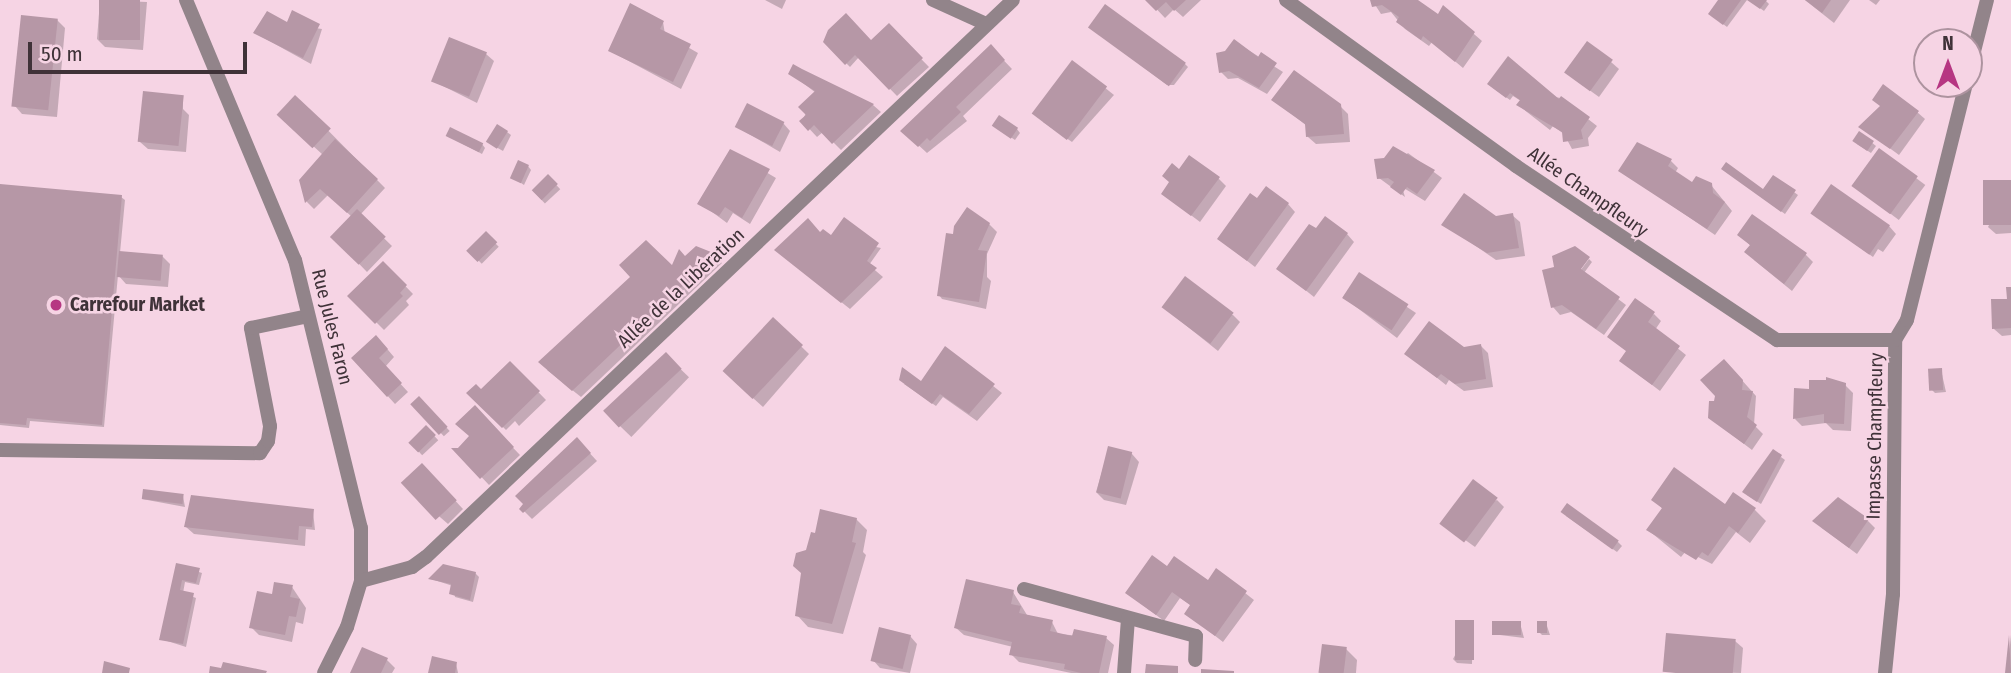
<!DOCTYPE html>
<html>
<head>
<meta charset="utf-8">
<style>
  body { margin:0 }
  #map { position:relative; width:2011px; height:673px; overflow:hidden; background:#f6d4e4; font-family:"Fira Sans Condensed",sans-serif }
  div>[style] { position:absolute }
  .shadow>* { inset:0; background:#0003; transform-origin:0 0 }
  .building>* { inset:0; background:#b697a6; transform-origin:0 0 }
  .lane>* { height:14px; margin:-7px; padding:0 7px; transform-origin:7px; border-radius:7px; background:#92848a }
  .street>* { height:14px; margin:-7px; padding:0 7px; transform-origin:7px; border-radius:7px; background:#92848a }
  .dots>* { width:19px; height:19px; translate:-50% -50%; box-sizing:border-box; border:4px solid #f6d4e4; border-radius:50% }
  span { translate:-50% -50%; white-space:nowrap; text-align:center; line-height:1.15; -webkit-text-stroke:5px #f6d4e4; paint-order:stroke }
  .street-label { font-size:19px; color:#3f3238 }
  .poi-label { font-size:19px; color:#3f3238; font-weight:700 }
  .left { translate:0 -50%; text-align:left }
  .north { position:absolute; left:1913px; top:28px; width:70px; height:70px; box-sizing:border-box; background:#f6d4e4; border:2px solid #ad939f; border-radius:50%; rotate:0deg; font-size:19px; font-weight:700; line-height:28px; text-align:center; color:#3f3238 }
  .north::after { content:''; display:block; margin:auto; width:24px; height:32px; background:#b63682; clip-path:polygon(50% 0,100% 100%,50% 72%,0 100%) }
  .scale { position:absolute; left:28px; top:42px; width:219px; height:32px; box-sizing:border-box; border:4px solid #3f3238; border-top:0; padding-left:9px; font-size:21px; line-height:24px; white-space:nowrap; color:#3f3238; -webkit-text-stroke:5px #f6d4e4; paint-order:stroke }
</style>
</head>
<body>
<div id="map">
  <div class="shadow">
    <i style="clip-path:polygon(100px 0,147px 2px,143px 50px,105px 47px,97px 39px)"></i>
    <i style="clip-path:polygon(765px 0,786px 0,782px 9px)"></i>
    <i style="clip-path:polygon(1148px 0,1201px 0,1183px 17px,1174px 9px,1165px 18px)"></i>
    <i style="clip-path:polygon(1372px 0,1417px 0,1438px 16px,1444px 8px,1482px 41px,1463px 68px,1432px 42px,1429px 46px,1405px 29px,1391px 12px,1381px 14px)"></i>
    <i style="clip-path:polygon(1720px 0,1747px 0,1727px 27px,1714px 17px)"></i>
    <i style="clip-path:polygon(1749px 0,1765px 0,1769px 4px,1764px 11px)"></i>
    <i style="clip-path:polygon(1805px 0,1850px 0,1834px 23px)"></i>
    <i style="clip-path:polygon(1869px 0,1880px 0,1876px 5px)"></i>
    <i style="clip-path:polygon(57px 20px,65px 28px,57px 117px,22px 114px,15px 106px)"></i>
    <i style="clip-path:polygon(663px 22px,665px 34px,698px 53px,681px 89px,610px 51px)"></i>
    <i style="clip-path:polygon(288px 24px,322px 29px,311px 64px,255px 33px)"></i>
    <i style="clip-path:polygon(889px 26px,929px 67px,897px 96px,859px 57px,850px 67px,825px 42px,871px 42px)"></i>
    <i style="clip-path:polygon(1090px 27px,1185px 64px,1188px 67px,1174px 85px,1167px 85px)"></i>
    <i style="clip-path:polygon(1234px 41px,1283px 72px,1267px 94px,1238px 78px,1228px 79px,1221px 72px)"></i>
    <i style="clip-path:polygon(991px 47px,1012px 69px,963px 116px,967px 121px,927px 153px,903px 131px)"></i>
    <i style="clip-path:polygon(486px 54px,494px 61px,477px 103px,433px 81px)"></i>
    <i style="clip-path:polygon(1073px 62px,1114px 95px,1072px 142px,1043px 122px)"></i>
    <i style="clip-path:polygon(1611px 62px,1619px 69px,1599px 97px,1574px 79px)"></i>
    <i style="clip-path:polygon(794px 67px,873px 105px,881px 112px,841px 150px,823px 132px,817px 137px,802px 121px,816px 93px,790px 73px)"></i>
    <i style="clip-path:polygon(1493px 88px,1561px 98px,1597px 126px,1588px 138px,1589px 146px,1572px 149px,1564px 134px,1553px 126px,1550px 130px,1518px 105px,1521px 101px,1513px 96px,1510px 100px)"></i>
    <i style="clip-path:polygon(183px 97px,183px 109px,189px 115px,186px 152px,148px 149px,140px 142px)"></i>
    <i style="clip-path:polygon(295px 97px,385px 188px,360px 215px,392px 246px,367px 272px,333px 237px,352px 217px,328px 195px,314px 209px,307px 202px,301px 181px,323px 155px,287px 122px)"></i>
    <i style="clip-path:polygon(1274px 100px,1340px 106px,1348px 114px,1350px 142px,1316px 144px,1308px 137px,1307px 126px)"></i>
    <i style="clip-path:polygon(1917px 112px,1925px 119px,1899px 155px,1861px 127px)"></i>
    <i style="clip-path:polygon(783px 123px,790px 131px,780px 152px,737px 127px)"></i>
    <i style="clip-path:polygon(997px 128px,1017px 129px,1020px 133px,1015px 140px)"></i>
    <i style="clip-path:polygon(507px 132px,511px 135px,503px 151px,489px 143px)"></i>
    <i style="clip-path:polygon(1860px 133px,1876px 146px,1871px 153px,1857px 144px)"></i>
    <i style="clip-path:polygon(448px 136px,482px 144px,485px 148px,482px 154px)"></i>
    <i style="left:1879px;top:150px;width:58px;height:44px;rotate:37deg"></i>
    <i style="clip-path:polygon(730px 151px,776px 178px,750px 224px,733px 213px,727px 223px,700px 203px)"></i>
    <i style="clip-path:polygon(1408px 153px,1442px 178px,1425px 201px,1402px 187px,1405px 197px,1379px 178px)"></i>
    <i style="clip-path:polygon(1671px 161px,1678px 168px,1675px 173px,1693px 185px,1711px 185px,1732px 211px,1715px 235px,1620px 170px)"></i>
    <i style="clip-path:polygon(528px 166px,531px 170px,524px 185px,512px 177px)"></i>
    <i style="clip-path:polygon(1180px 171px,1218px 178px,1226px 186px,1200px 222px,1163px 194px)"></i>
    <i style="clip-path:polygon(1727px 172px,1763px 192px,1773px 177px,1798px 195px,1785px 214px)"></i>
    <i style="left:548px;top:176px;width:18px;height:21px;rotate:47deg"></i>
    <i style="clip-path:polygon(2011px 182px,2011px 233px,1996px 234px,1988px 227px)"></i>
    <i style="clip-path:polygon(0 186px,121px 197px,125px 200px,120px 253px,162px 256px,170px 264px,168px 287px,126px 284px,118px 275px,104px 427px,30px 421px,29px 428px,0 425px)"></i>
    <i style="clip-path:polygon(1257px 201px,1288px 204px,1295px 212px,1255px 267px,1219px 239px)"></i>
    <i style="clip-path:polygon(1812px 213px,1889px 226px,1896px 234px,1883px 252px,1878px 249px,1873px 257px)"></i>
    <i style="clip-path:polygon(1512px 215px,1520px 222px,1525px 256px,1496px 260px,1444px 224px)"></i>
    <i style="clip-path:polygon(989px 224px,997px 232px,987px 254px,987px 277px,991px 281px,986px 309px,942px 299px,939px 295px,955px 236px)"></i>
    <i style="clip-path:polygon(1316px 230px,1347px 234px,1354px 242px,1314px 297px,1279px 269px)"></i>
    <i style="left:486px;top:234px;width:18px;height:24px;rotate:45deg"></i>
    <i style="clip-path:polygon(821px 235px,881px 248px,869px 265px,883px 277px,850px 309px,776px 250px)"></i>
    <i style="clip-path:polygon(1739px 235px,1805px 254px,1813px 262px,1792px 291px,1754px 260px,1751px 246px)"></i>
    <i style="clip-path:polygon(697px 248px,722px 263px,581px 397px,547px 370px)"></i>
    <i style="clip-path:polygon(1589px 259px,1592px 262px,1584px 273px,1626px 305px,1604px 335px,1571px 312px,1560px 315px,1553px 307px)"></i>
    <i style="clip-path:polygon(383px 263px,413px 294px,406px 301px,409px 305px,384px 330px,350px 296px)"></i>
    <i style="clip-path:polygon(1359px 275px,1416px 313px,1397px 338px,1343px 297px)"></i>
    <i style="clip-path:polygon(2011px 289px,2011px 335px,2002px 336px,1994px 329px)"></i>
    <i style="clip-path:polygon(1163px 307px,1233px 315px,1240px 322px,1218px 351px)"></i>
    <i style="clip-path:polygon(1654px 314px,1661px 321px,1655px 330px,1686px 355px,1660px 391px,1639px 375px,1628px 352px,1609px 337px)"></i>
    <i style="clip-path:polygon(773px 319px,809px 354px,763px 407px,733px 380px)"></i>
    <i style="clip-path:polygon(383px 344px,394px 357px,385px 367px,408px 392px,395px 404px,353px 358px)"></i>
    <i style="clip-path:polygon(1481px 346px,1488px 353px,1493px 387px,1464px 391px,1449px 380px,1446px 385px,1407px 354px)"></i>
    <i style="clip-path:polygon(946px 349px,1002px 393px,977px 421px,943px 397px,936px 406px,904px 384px,922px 383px)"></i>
    <i style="left:666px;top:355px;width:32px;height:83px;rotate:44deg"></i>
    <i style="clip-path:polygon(510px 363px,546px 400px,519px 426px,515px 421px,506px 430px,469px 393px,506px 417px)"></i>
    <i style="clip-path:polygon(1732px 369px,1756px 396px,1754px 425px,1763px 434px,1752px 450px,1727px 431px,1714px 403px)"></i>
    <i style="clip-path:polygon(1941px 370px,1946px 392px,1935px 393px,1931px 389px)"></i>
    <i style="clip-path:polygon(1845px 385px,1853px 393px,1851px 431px,1833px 430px,1826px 423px,1802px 426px,1795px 419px,1811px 391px)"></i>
    <i style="left:419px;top:398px;width:45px;height:8px;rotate:47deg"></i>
    <i style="clip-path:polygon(475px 408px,520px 455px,489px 485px,456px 450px,471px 437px)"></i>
    <i style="left:426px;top:427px;width:18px;height:22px;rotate:47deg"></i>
    <i style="clip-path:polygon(584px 447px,597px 461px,532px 519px,522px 509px)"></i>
    <i style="clip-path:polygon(1109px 448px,1132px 454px,1139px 462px,1126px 505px,1104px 500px,1096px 492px)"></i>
    <i style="clip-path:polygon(1781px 457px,1785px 460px,1761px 504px,1747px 495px)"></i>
    <i style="clip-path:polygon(422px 465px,463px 509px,448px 524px,410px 491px)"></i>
    <i style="clip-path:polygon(183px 496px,185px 507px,142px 499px)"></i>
    <i style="clip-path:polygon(1497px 500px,1504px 507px,1475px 547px,1443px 524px)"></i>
    <i style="clip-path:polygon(1653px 500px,1755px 510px,1766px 521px,1750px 543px,1736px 532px,1712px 564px,1686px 551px,1681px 557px,1648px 530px,1663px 509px)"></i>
    <i style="clip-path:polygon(1568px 506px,1618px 542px,1622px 546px,1617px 552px,1566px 516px)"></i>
    <i style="clip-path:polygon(313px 511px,315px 530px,306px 529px,305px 546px,194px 534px,186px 527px)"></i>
    <i style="clip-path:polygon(856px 519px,867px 530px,863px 552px,866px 555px,843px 634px,808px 627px,797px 615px,808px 551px,816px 535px)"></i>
    <i style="clip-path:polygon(1868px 521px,1875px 528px,1857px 554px,1822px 528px)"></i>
    <i style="clip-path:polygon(177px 565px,202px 573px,199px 585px,185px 582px,183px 593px,196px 598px,186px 647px,161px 639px)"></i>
    <i style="clip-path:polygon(1167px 568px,1208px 583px,1217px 571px,1254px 600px,1223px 642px,1187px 614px,1192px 606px,1180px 598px,1164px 621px,1127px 593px)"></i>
    <i style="clip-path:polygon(475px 573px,479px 577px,473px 602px,455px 597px,453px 586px,431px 579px)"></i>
    <i style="clip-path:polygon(292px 587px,306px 608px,303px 624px,296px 622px,292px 642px,259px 635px,251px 627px,273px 596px)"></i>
    <i style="clip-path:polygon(1013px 592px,1027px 615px,1052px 622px,1058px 634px,1106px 638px,1114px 645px,1108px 673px,1071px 673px,1019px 662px,1011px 654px,1013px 647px,964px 635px,956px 628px)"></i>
    <i style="clip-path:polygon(1473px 622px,1472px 664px,1457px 663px,1453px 659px)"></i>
    <i style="clip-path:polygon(1520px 623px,1524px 638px,1492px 634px)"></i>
    <i style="clip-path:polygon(1546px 623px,1550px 635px,1542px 635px,1539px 632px)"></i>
    <i style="clip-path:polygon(2011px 635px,2011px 673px,2007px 673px)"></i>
    <i style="clip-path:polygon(910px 636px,917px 644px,910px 673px,880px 668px,873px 660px)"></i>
    <i style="clip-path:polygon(1735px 641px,1743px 648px,1741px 673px,1664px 671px)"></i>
    <i style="clip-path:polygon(1346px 649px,1357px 660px,1356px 673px,1321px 673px)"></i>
    <i style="clip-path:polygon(387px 660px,395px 668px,392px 673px,352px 673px)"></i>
    <i style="clip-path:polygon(456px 663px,458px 673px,430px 673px)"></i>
  </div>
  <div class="building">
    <i style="left:99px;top:0;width:41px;height:40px"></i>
    <i style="clip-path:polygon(1145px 0,1186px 0,1174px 11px,1166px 2px,1156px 11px)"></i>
    <i style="clip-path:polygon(1370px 0,1418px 0,1438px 14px,1443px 5px,1475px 32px,1455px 62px,1423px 36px,1421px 40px,1396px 22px,1399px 17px,1382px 5px,1372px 7px)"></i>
    <i style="clip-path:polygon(1718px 0,1741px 0,1723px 25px,1708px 14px)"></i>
    <i style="clip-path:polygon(1747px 0,1767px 0,1760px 9px)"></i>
    <i style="clip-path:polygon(1805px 0,1831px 0,1822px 13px)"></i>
    <i style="clip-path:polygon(630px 3px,664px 21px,660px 29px,691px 44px,673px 82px,608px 51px)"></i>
    <i style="left:1105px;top:4px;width:100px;height:29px;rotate:36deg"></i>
    <i style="clip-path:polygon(292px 10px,320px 24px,303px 58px,253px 33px,267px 11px,287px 22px)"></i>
    <i style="clip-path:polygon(846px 13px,871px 40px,889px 23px,923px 58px,889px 90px,855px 55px,845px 65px,823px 42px,828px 30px)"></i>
    <i style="left:21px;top:15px;width:37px;height:92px;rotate:6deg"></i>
    <i style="left:449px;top:37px;width:41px;height:48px;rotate:22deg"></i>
    <i style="clip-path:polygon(1234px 39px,1258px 57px,1261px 52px,1277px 63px,1259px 88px,1229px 71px,1219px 73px,1216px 53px,1225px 51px)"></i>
    <i style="left:1587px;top:41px;width:32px;height:39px;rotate:36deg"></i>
    <i style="clip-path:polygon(991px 44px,1005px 60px,956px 107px,961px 112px,930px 141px,927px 138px,918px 147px,900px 131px)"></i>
    <i style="clip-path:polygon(1508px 56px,1559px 99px,1561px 96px,1590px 117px,1581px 130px,1583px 139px,1563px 142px,1562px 132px,1516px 105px,1520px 100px,1510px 93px,1506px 98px,1487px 84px)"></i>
    <i style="left:1072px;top:60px;width:44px;height:67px;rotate:37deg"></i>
    <i style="clip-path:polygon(793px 64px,802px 69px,874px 104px,832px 144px,814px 125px,808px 131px,799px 121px,806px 115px,798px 107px,815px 91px,788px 74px)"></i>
    <i style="clip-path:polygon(1294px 70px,1341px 104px,1344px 134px,1306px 137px,1305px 124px,1271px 100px)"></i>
    <i style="clip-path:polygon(1883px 84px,1919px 111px,1890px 149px,1858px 127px,1880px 106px,1872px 100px)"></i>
    <i style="left:143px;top:91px;width:41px;height:51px;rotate:6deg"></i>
    <i style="left:295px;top:95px;width:49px;height:27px;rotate:43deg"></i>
    <i style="left:747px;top:103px;width:42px;height:27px;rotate:27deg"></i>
    <i style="left:999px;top:115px;width:23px;height:13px;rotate:34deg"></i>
    <i style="left:497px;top:124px;width:13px;height:21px;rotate:32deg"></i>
    <i style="left:450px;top:127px;width:37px;height:10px;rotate:26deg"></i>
    <i style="left:1859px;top:131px;width:18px;height:12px;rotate:34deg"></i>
    <i style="clip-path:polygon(335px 139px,378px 179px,347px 213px,320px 189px,305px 203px,299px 180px)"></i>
    <i style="clip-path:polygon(1637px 142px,1672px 159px,1668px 166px,1692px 182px,1696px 176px,1712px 183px,1713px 193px,1725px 202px,1707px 229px,1618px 171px)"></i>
    <i style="clip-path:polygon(1393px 146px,1435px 170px,1417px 194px,1407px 187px,1401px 195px,1390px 187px,1394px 182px,1388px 178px,1377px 179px,1374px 159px,1384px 158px)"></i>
    <i style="left:1879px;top:148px;width:48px;height:47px;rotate:36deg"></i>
    <i style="clip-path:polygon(730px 149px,770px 169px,742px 218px,725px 207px,719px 216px,697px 204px)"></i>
    <i style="clip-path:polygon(1189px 155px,1220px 177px,1191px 216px,1161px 194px,1169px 182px,1162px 176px,1172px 163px,1179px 169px)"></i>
    <i style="left:518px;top:160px;width:12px;height:20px;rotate:24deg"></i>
    <i style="clip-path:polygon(1726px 162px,1763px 189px,1773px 175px,1796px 190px,1781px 212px,1721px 169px)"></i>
    <i style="left:548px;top:174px;width:14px;height:23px;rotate:45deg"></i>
    <i style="left:2011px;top:180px;width:45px;height:28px;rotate:90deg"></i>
    <i style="clip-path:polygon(0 184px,122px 195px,102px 425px,27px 418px,26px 425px,0 423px)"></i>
    <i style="left:1831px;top:184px;width:72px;height:36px;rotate:35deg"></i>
    <i style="clip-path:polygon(1266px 186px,1289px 203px,1247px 261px,1217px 239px,1250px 193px,1257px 198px)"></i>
    <i style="clip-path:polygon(1464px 193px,1496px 216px,1513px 213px,1519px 248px,1487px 253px,1441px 225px)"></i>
    <i style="clip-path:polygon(967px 207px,990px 223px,978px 250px,987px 251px,979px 302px,937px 296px,946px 233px,953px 234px,954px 226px)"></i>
    <i style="left:357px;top:209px;width:40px;height:39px;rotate:44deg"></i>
    <i style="clip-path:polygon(1752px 214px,1807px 253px,1784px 284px,1744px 252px,1750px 245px,1737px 235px)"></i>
    <i style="clip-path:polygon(1325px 216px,1348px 233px,1306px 291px,1276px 269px,1309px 224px,1316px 228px)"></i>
    <i style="clip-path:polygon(844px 217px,879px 243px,867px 261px,877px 268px,841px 303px,774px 250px,808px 218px,820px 232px,823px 229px,831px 235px)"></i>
    <i style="left:486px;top:231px;width:16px;height:28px;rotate:45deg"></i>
    <i style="clip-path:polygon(646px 240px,672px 265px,679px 249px,685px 256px,696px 246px,716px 254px,572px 391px,538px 362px,630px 277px,619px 265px)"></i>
    <i style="clip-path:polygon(1575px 246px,1590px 257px,1581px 269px,1620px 297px,1596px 329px,1562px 305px,1551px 308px,1542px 270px,1554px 267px,1552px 256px)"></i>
    <i style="left:119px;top:251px;width:44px;height:26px;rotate:5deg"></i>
    <i style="clip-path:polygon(383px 261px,407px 285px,400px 293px,403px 296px,375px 324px,347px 296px)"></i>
    <i style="left:1359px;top:272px;width:59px;height:31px;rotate:33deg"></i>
    <i style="left:1185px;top:276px;width:61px;height:39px;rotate:37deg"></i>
    <i style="clip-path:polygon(2006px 287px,2011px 287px,2011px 328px,1992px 329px,1991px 299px,2007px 299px)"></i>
    <i style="clip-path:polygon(1635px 298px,1655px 312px,1648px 322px,1680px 346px,1652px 385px,1619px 361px,1626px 351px,1607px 337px)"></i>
    <i style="left:773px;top:317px;width:41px;height:74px;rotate:43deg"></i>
    <i style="clip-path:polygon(1429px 321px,1464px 347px,1481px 344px,1486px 379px,1455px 384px,1441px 374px,1437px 378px,1404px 354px)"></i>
    <i style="clip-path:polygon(376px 335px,388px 349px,379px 358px,402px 383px,387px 397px,351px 358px)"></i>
    <i style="clip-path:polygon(945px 346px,995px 384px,969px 414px,940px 394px,932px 404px,899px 380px,902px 367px,921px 381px)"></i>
    <i style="left:666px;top:352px;width:23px;height:86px;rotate:47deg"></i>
    <i style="clip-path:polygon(1724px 359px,1743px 380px,1742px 390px,1753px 391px,1747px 417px,1757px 425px,1744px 444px,1708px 418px,1709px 401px,1714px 401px,1715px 396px,1700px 380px)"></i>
    <i style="clip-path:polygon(510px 361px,540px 391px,502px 428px,466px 393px,476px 384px,481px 389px)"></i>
    <i style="left:1942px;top:368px;width:22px;height:14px;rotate:87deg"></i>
    <i style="clip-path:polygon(1826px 377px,1846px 383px,1844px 424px,1824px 423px,1824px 414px,1793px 419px,1794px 388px,1809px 389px,1809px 380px,1826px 380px)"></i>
    <i style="left:419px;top:396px;width:42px;height:12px;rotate:47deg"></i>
    <i style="clip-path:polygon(475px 405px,514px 447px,480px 479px,451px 448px,458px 448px,469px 436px,455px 424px)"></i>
    <i style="left:426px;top:425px;width:14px;height:25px;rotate:45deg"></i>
    <i style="clip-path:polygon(577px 437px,591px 453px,523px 513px,519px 509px,523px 504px,515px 496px)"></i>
    <i style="left:1108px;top:446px;width:25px;height:48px;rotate:14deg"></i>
    <i style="clip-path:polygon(1773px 449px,1782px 455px,1757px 502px,1742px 492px)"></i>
    <i style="left:422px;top:463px;width:51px;height:29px;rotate:47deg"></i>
    <i style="clip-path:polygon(1674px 467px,1725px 504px,1733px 492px,1756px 508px,1738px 533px,1729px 526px,1708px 556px,1702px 552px,1696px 560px,1646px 530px,1662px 508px,1651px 500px)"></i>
    <i style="left:1473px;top:479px;width:31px;height:56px;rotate:37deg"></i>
    <i style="left:143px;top:489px;width:41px;height:10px;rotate:7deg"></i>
    <i style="clip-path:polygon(191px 495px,314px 509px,312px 527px,299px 526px,298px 540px,184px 527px)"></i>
    <i style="clip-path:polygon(1838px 497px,1869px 519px,1849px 548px,1812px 521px)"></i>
    <i style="left:1567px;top:503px;width:64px;height:11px;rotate:36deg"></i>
    <i style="clip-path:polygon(820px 509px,857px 518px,852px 542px,856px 543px,832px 624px,795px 616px,801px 573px,793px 566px,796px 553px,806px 550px,811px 532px,815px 533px)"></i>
    <i style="clip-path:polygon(1152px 555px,1167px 566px,1174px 556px,1208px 580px,1216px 568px,1247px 591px,1215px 636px,1184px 614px,1190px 605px,1172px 592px,1156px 615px,1125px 593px)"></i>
    <i style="clip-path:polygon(176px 563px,200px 568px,196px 583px,182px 580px,180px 590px,194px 593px,183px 644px,159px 640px)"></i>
    <i style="clip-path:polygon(443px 564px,476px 572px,470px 600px,449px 594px,451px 584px,428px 579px)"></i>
    <i style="clip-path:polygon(966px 579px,1014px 590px,1011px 604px,1021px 606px,1019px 613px,1053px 620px,1050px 631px,1072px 636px,1074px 629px,1107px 636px,1099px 673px,1081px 673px,1064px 669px,1065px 664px,1009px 655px,1012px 642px,954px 628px)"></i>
    <i style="clip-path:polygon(274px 582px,293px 585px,290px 597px,300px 599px,296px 617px,289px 616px,285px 635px,249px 628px,257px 591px,272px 594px)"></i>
    <i style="left:1455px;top:620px;width:19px;height:40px"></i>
    <i style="left:1492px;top:621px;width:29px;height:14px"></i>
    <i style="left:1537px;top:621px;width:10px;height:12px"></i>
    <i style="left:879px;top:627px;width:33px;height:35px;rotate:14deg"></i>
    <i style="left:1666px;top:633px;width:70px;height:39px;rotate:5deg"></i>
    <i style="clip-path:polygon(2009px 635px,2011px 673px,2005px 673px)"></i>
    <i style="left:1322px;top:644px;width:25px;height:29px;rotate:7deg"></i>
    <i style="clip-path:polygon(362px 647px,388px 658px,381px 673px,350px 673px)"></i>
    <i style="clip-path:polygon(432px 656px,457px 662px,455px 673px,428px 673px)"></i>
    <i style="clip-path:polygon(104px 661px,130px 668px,129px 673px,102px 673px)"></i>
    <i style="clip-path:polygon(223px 662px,267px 671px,266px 673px,209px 673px,210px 666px,221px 668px)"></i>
    <i style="clip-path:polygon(1146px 664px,1178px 666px,1178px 673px,1145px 673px)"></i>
    <i style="clip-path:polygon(1201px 669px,1234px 671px,1234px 673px,1201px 673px)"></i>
  </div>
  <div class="lane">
    <i style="left:1969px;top:71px;width:73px;rotate:-75.8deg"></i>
    <i style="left:0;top:450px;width:260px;rotate:0.7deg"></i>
    <i style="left:260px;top:453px;width:14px;rotate:-56deg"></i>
    <i style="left:268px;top:441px;width:15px;rotate:-82deg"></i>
    <i style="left:270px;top:426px;width:100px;rotate:-101deg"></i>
    <i style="left:251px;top:328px;width:58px;rotate:-11.9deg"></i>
    <i style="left:1885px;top:673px;width:79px;rotate:-84.2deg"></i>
    <i style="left:1893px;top:594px;width:254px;rotate:-89.5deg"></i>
    <i style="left:1895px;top:340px;width:23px;rotate:-59deg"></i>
    <i style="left:1907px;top:320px;width:243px;rotate:-76deg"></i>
  </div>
  <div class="street">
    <i style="left:186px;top:0;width:282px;rotate:67.3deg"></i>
    <i style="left:295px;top:260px;width:276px;rotate:76.2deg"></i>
    <i style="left:361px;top:528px;width:53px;rotate:90deg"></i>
    <i style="left:361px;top:581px;width:48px;rotate:106.9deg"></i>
    <i style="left:347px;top:627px;width:51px;rotate:116.6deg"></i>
    <i style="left:933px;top:0;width:58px;rotate:24.4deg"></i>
    <i style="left:1286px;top:0;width:284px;rotate:35.8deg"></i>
    <i style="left:1516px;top:166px;width:314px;rotate:33.7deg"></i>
    <i style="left:1777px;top:340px;width:118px"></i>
    <i style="left:361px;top:581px;width:53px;rotate:-15.4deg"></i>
    <i style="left:412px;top:567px;width:17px;rotate:-36deg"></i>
    <i style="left:426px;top:557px;width:809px;rotate:-43.5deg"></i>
    <i style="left:1024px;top:589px;width:178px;rotate:15.3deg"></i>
    <i style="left:1196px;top:636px;width:24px;rotate:92deg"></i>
    <i style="left:1124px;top:673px;width:55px;rotate:-85.8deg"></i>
  </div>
  <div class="dots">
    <i style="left:56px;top:305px;background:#b63682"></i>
  </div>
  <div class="street-label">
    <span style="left:1588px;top:192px;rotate:35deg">Allée Champfleury</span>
    <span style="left:681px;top:288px;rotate:-43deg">Allée de la Libération</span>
    <span style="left:332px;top:327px;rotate:76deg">Rue Jules Faron</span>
    <span style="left:1875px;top:436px;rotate:-89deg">Impasse Champfleury</span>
  </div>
  <div class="poi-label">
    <span class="left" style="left:70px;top:305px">Carrefour Market</span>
  </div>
  <div class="north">N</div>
  <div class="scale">50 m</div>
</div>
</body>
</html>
